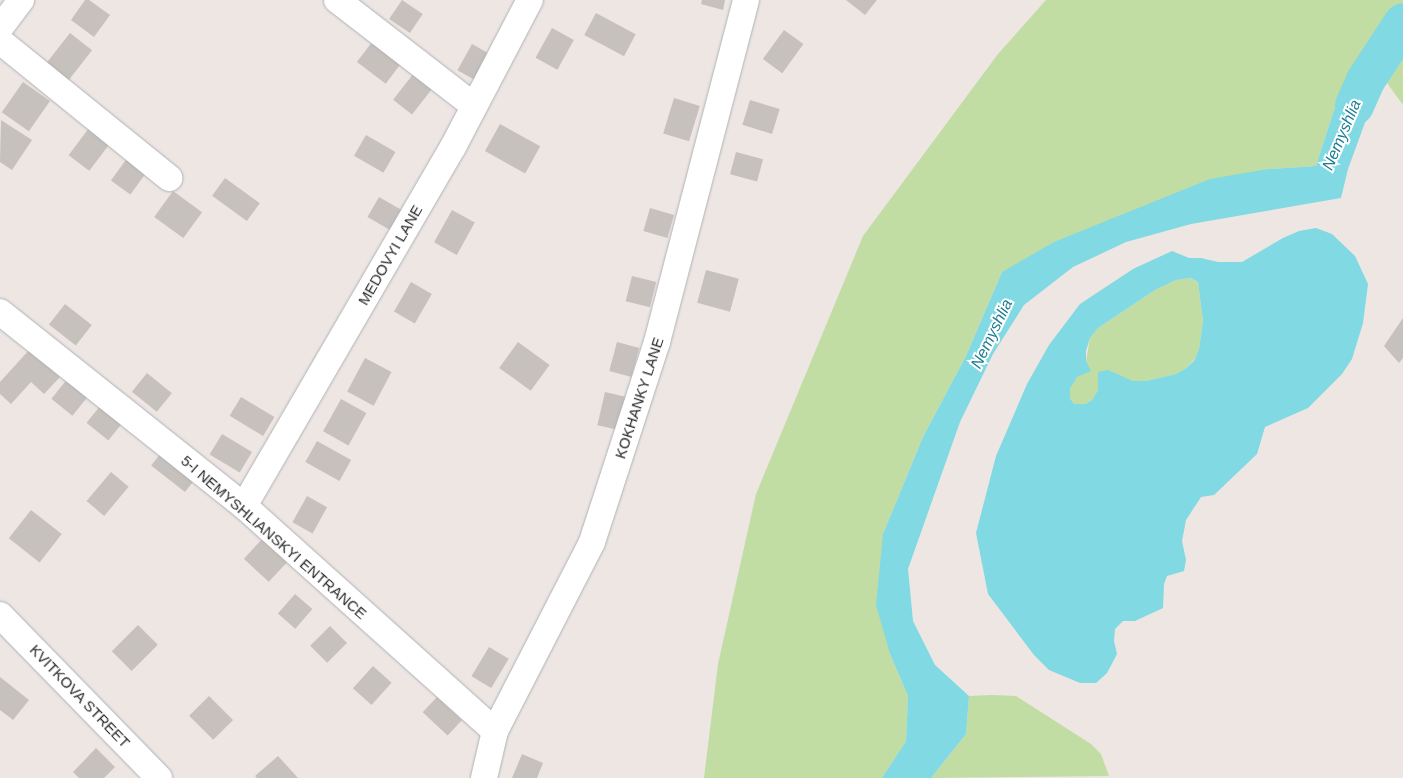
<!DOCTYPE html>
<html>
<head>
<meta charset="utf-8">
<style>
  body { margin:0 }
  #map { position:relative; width:1403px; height:778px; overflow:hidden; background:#ede6e2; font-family:Arial,sans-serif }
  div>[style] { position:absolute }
  .green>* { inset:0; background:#c1dda4 }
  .water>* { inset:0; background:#80d9e3 }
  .river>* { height:39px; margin:-19.5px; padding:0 19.5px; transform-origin:19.5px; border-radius:19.5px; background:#80d9e3 }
  .building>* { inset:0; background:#c6c1bd; transform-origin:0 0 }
  .roads { filter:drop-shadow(0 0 1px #aeb1b8) drop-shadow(0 0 1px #aeb1b8) }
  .minor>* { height:26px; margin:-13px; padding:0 13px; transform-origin:13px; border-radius:13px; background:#fff }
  span { translate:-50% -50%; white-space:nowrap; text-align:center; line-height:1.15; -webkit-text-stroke:4px #fff; paint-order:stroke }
  .street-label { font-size:15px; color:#2d2d2d }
  .water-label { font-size:16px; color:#1c7e93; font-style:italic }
</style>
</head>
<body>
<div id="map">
  <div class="green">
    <i style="clip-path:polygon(1046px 0,1403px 0,1403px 105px,1382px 76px,1376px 49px,1352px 69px,1333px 113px,1316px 166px,1268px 169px,1002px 272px,966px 356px,923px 437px,883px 534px,890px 654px,908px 696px,906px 741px,882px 778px,704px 778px,718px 664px,756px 494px,863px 236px,998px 54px)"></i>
    <i style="clip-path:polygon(1191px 278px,1198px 282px,1203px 321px,1199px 349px,1194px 360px,1185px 369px,1176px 374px,1146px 381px,1133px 381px,1098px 372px,1098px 390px,1092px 400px,1087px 404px,1074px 404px,1070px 398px,1070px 389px,1086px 361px,1090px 338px,1098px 328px,1155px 290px,1176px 280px)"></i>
    <i style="clip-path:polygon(992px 695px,1016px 696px,1091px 744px,1101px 754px,1109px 776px,931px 778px,966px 734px,969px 696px)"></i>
  </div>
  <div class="water">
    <i style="clip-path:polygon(1376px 49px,1382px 76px,1348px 169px,1341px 198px,1191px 224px,1126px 242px,1073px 267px,1024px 305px,993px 354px,960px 422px,908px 569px,913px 621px,935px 665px,969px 696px,966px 734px,931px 778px,882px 778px,906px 741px,908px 696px,890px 654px,876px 605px,883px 534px,923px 437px,966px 356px,1002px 272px,1054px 242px,1210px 179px,1268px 169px,1316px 166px,1333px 113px,1352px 68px)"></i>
    <i style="clip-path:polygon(evenodd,1316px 228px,1332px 234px,1355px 256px,1368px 284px,1363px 323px,1352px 359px,1342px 374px,1308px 408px,1265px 427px,1257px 454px,1214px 495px,1201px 497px,1186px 520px,1182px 541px,1186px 560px,1184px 571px,1167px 576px,1164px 584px,1163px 608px,1135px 621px,1123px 621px,1115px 629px,1114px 641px,1117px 654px,1107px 673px,1096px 683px,1080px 683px,1049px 670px,1034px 655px,988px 594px,976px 533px,996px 456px,1027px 384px,1049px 345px,1080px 304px,1133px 269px,1172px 251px,1189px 258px,1201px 258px,1218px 262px,1242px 262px,1283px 238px,1299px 231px,1316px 228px,1191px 278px,1198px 282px,1203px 321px,1199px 349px,1194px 361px,1185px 369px,1176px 374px,1146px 381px,1133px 381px,1108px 370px,1098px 372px,1098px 390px,1092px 400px,1086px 404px,1074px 404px,1070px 398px,1070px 389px,1077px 377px,1091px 371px,1086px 361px,1086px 351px,1090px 338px,1098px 328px,1155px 290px,1176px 280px,1191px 278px)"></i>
  </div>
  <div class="river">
    <i style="left:1354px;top:105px;width:27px;rotate:-66deg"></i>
    <i style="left:1365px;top:80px;width:69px;rotate:-56.8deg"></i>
  </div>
  <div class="building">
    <i style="clip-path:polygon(85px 0,89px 0,110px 15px,94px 37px,71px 20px)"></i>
    <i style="left:402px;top:0;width:25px;height:23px;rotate:34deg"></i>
    <i style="clip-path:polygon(702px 0,725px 0,723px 10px,701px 4px)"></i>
    <i style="clip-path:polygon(846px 0,877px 0,865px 15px)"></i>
    <i style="left:596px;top:13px;width:45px;height:25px;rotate:28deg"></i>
    <i style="left:552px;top:28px;width:25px;height:34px;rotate:29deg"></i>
    <i style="left:784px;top:30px;width:24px;height:36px;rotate:36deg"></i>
    <i style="left:70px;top:33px;width:28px;height:41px;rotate:38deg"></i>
    <i style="left:372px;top:42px;width:36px;height:25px;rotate:37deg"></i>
    <i style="left:472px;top:44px;width:23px;height:30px;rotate:29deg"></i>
    <i style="left:414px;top:73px;width:24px;height:34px;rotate:38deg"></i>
    <i style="left:23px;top:82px;width:33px;height:37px;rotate:35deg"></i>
    <i style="left:674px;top:98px;width:27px;height:37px;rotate:17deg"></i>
    <i style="left:750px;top:100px;width:31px;height:26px;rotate:17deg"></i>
    <i style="clip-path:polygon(1px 120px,32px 140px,12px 170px,0 162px)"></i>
    <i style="left:500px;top:124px;width:46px;height:31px;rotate:29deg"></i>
    <i style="left:89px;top:128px;width:26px;height:34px;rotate:37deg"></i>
    <i style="left:366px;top:135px;width:34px;height:24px;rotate:30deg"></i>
    <i style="left:736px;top:152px;width:28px;height:23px;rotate:15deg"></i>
    <i style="left:128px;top:157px;width:24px;height:29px;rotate:36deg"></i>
    <i style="left:225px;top:178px;width:43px;height:22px;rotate:36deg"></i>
    <i style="left:173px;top:191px;width:36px;height:32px;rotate:36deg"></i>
    <i style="left:379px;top:197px;width:28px;height:23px;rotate:30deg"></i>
    <i style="left:650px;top:208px;width:25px;height:24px;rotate:16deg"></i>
    <i style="left:452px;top:210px;width:26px;height:37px;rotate:29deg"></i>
    <i style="left:706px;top:270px;width:34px;height:34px;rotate:15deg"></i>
    <i style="left:632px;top:276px;width:25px;height:26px;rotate:14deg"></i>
    <i style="left:411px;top:282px;width:24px;height:34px;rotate:30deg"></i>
    <i style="left:65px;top:304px;width:34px;height:26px;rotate:38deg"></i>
    <i style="clip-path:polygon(1403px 318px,1403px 358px,1399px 363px,1384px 346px)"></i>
    <i style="left:518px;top:342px;width:39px;height:32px;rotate:36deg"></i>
    <i style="left:617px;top:342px;width:23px;height:30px;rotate:15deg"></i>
    <i style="clip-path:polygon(30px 349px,60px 377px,44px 394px,31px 382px,11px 404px,0 394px,0 382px)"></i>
    <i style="left:365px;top:358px;width:30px;height:38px;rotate:28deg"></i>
    <i style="left:147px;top:373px;width:32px;height:24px;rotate:39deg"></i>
    <i style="left:69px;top:377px;width:27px;height:28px;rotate:39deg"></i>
    <i style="left:605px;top:392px;width:22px;height:34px;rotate:13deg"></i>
    <i style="left:241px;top:397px;width:39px;height:22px;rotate:31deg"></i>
    <i style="left:341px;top:399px;width:29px;height:37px;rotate:29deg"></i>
    <i style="left:101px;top:405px;width:28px;height:23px;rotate:39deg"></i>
    <i style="left:222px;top:434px;width:35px;height:24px;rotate:31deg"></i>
    <i style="left:317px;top:441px;width:39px;height:24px;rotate:29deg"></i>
    <i style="left:161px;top:453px;width:43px;height:16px;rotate:38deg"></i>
    <i style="left:111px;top:472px;width:23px;height:38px;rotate:40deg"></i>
    <i style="left:307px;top:496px;width:23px;height:30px;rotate:29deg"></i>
    <i style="left:31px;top:510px;width:39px;height:36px;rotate:38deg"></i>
    <i style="left:265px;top:536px;width:34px;height:31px;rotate:43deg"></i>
    <i style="left:295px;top:594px;width:23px;height:26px;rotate:41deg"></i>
    <i style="left:138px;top:625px;width:28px;height:37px;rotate:45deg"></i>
    <i style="left:330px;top:626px;width:24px;height:28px;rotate:45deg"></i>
    <i style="left:489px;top:647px;width:23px;height:34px;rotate:31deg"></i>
    <i style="left:373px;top:666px;width:25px;height:30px;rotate:42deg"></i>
    <i style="clip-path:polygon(0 677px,29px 700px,13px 720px,0 710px)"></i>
    <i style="left:209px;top:696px;width:34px;height:28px;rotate:45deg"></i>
    <i style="left:437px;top:697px;width:34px;height:21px;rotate:43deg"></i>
    <i style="clip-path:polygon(96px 748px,115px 767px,104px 778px,79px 778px,73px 772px)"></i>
    <i style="clip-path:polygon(522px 754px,543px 763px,537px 778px,512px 778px)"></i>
    <i style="clip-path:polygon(278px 756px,298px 778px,257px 778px,255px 776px)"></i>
  </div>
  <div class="roads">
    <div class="minor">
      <i style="left:337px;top:0;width:173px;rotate:37.7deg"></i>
      <i style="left:0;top:28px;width:35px;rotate:-53deg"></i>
      <i style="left:0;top:41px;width:218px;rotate:39deg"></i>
      <i style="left:0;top:312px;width:312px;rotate:38.5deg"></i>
      <i style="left:244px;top:506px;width:337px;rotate:41.9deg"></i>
      <i style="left:244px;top:506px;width:415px;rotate:-59.8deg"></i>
      <i style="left:453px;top:147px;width:166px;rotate:-62.4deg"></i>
      <i style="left:0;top:615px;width:228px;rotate:45.7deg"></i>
      <i style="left:484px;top:778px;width:48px;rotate:-76.8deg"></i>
      <i style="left:495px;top:731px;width:212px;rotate:-62.8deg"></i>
      <i style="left:592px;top:542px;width:210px;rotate:-72deg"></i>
      <i style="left:657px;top:342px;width:353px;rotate:-75.4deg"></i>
    </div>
  </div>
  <div class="street-label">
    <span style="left:390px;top:255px;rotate:-60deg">MEDOVYI LANE</span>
    <span style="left:639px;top:398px;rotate:-72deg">KOKHANKY LANE</span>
    <span style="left:274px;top:537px;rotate:41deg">5-I NEMYSHLIANSKYI ENTRANCE</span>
    <span style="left:80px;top:696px;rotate:46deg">KVITKOVA STREET</span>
  </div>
  <div class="water-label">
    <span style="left:1342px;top:135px;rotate:-67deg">Nemyshlia</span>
    <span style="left:992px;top:334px;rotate:-64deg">Nemyshlia</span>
  </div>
</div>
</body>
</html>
